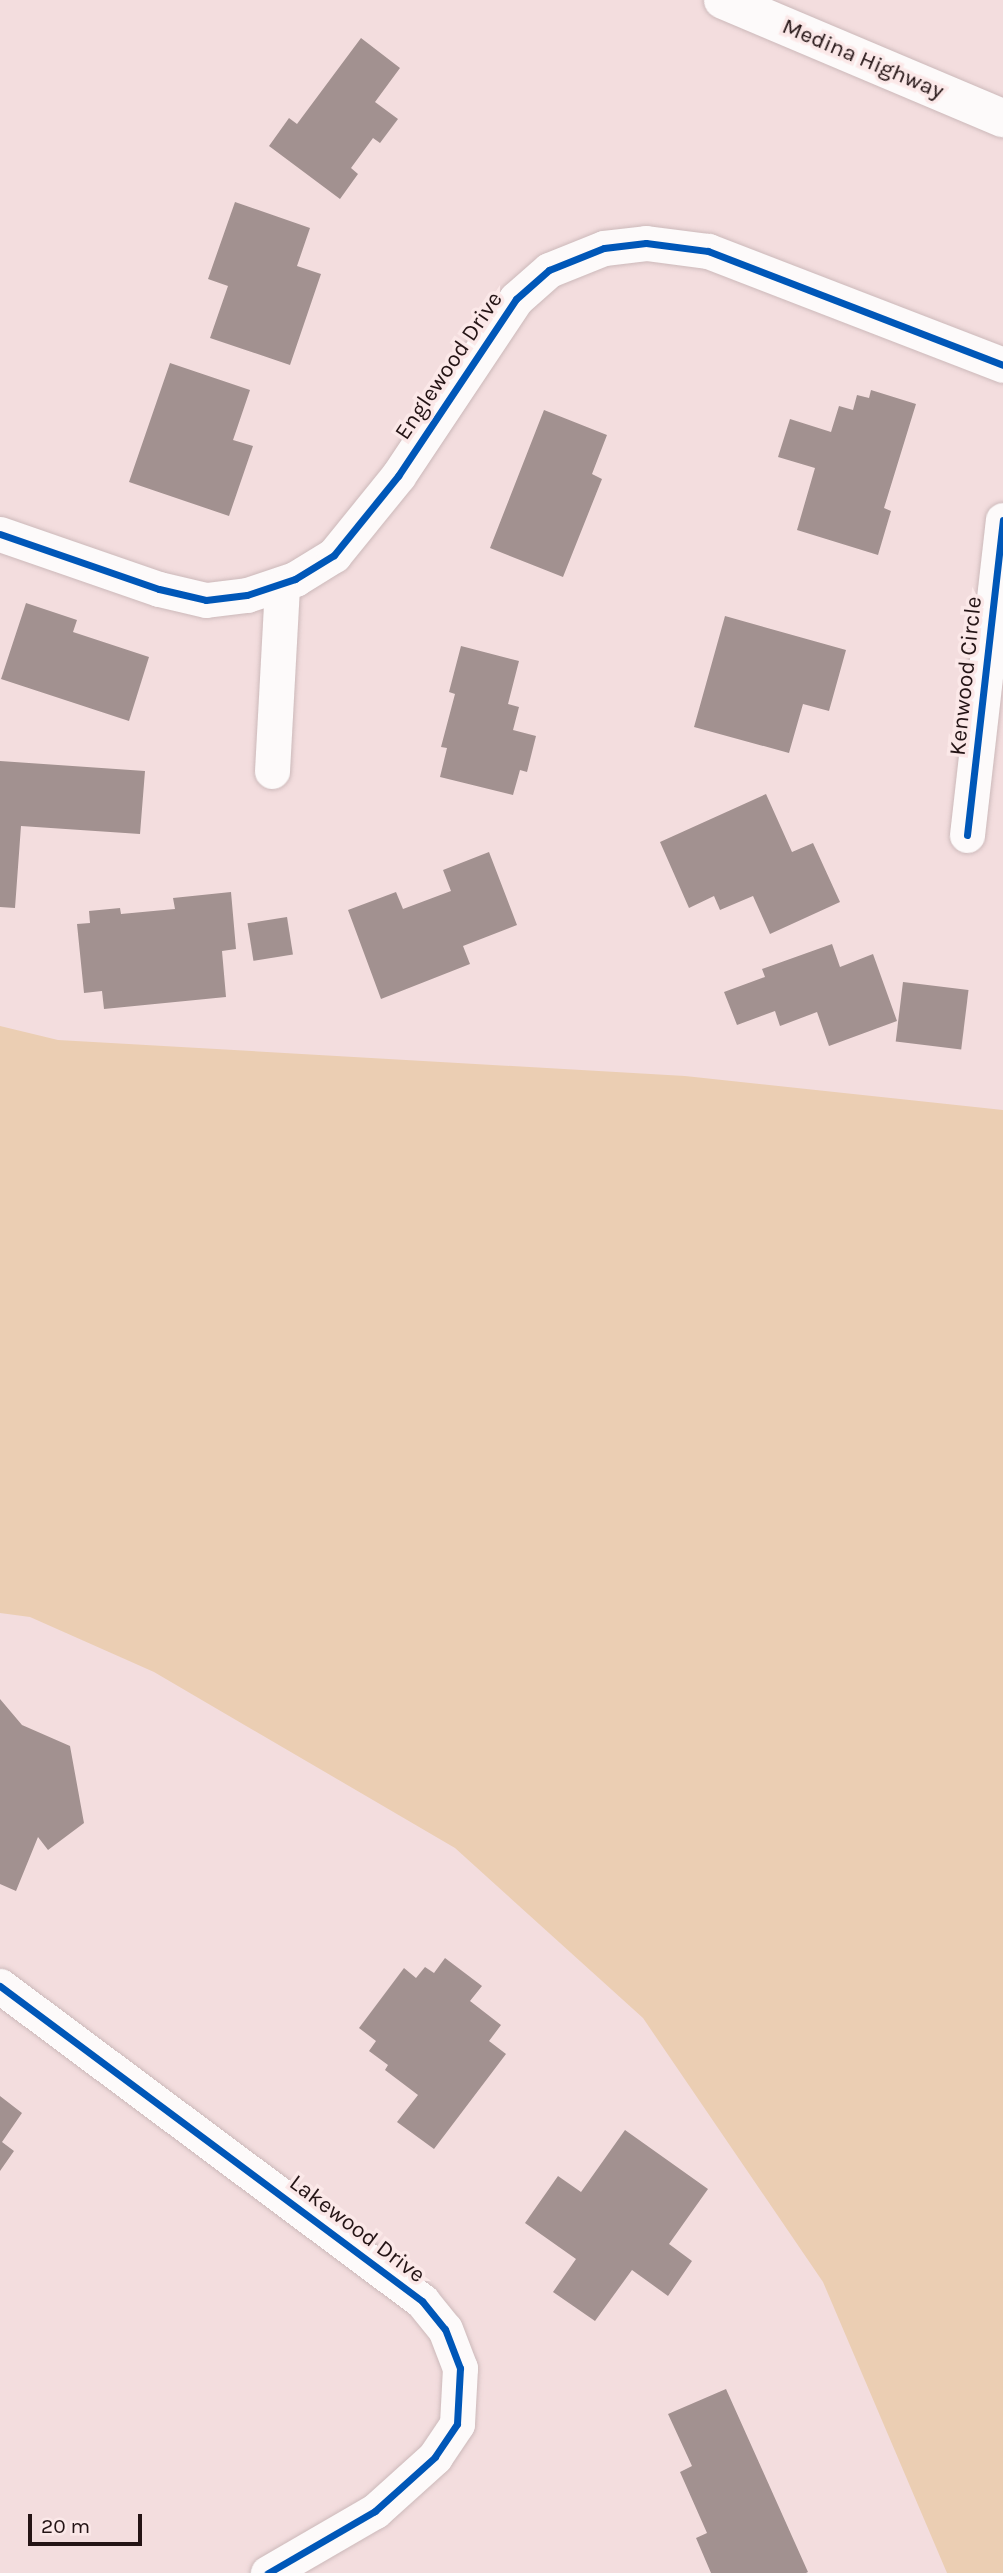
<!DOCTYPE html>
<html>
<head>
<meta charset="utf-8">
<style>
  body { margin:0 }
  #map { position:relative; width:1003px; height:2573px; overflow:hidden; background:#f3ddde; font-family:Karla,sans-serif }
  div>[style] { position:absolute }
  .green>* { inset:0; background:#ebceb3 }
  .building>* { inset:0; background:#a29190; transform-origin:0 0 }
  .roads { filter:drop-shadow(0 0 2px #ccb9ba) drop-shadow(0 0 2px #ccb9ba) }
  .minor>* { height:35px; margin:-17.5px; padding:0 17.5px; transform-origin:17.5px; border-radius:17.5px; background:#fdfafa }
  .secondary>* { height:38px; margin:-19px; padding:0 19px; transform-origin:19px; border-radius:19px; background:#fdfafa }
  .cycleway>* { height:7px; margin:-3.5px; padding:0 3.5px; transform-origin:3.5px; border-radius:3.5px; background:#0057b8 }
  span { translate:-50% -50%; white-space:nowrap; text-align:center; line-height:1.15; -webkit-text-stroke:7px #fbe8e8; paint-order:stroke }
  .street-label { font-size:23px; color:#241415 }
  .scale { position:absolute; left:28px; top:2514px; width:114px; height:32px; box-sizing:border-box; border:4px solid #241415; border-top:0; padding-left:9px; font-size:21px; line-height:24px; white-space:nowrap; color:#241415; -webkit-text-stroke:5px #fbe8e8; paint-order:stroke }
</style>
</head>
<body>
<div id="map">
  <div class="green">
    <i style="clip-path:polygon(0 1026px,58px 1040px,685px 1076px,1003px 1110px,1003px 2573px,947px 2573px,823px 2282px,643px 2018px,455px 1848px,154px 1672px,30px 1617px,0 1613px)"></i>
  </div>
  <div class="building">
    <i style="clip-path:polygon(361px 38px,400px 68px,375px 102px,398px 119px,380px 143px,373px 138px,351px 168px,358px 174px,340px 199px,269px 146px,289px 118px,297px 124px)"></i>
    <i style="clip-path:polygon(235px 202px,310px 228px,297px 266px,321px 274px,290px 365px,210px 338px,228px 286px,208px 279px)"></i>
    <i style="clip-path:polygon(170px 363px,250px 390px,233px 440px,253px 446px,229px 516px,129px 482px)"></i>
    <i style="clip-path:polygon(871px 390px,916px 404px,884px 508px,891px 511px,878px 555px,797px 530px,815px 468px,778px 457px,790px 419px,831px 432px,839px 406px,853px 410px,857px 395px,869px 398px)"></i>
    <i style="clip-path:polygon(544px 410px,607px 435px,592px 474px,602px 479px,563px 577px,490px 548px)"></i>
    <i style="clip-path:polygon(26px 603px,77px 620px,73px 632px,149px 657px,129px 721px,1px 679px)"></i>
    <i style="clip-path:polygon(725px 616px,846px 650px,829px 711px,803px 704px,789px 753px,694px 727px)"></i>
    <i style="clip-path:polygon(461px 646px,519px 661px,508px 704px,519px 707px,513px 730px,536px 736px,527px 772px,520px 770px,513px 795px,440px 777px,447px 748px,441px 747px,455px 694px,449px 692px)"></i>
    <i style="clip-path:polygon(0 761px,145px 771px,140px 834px,21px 826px,15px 908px,0 907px)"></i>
    <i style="clip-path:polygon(766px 794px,792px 852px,813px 843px,840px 902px,770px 934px,753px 896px,720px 910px,714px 896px,689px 908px,660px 842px)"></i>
    <i style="clip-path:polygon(489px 852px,517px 925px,463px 946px,470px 964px,381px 999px,348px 910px,396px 892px,403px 909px,451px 891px,443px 870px)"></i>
    <i style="clip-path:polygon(231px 892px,236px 949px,222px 951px,226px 997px,104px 1009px,102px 991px,84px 993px,77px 924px,90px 923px,89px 911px,120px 908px,121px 914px,175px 909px,173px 898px)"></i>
    <i style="left:287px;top:917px;width:38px;height:40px;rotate:81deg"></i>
    <i style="clip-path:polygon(832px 944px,840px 967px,873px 954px,897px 1021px,829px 1046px,817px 1012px,780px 1026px,775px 1011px,737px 1025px,724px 992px,765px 977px,762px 969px)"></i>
    <i style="left:903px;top:982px;width:66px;height:60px;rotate:7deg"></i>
    <i style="clip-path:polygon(0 1699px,22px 1725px,70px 1746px,84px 1823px,48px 1850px,38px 1837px,16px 1891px,0 1884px)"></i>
    <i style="clip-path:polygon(445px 1958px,482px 1986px,470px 2001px,501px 2025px,489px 2041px,506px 2054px,434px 2149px,397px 2122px,418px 2095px,385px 2070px,388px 2065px,369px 2051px,376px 2041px,359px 2028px,404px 1968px,416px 1978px,425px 1967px,434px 1973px)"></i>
    <i style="clip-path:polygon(0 2096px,22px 2113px,2px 2142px,14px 2151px,0 2171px)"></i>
    <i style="clip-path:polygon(625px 2130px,708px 2189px,669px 2244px,692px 2261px,668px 2296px,632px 2270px,595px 2321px,553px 2292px,576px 2259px,525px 2223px,558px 2176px,581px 2192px)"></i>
    <i style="clip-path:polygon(726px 2389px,808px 2572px,806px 2573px,711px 2573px,696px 2538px,707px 2533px,680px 2472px,692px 2466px,668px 2414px)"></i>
  </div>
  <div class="roads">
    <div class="minor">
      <i style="left:0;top:534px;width:168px;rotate:19.1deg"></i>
      <i style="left:159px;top:589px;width:48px;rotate:13.2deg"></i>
      <i style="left:206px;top:600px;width:41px;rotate:-7deg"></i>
      <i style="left:247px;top:595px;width:51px;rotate:-18.4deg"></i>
      <i style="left:295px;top:579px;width:46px;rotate:-31.6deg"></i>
      <i style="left:334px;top:555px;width:102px;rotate:-51deg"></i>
      <i style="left:398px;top:476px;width:213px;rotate:-56.3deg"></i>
      <i style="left:516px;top:299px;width:44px;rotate:-41.3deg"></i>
      <i style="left:549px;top:270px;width:59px;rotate:-21.8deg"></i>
      <i style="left:604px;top:248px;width:42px;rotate:-6.8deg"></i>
      <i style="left:646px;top:243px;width:63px;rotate:7.4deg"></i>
      <i style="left:708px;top:251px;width:316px;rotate:21.1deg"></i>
      <i style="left:272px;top:771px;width:187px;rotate:-86.9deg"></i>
      <i style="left:967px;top:835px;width:317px;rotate:-83.5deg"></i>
      <i style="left:0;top:1986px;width:527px;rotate:36.74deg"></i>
      <i style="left:422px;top:2301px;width:36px;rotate:51deg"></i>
      <i style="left:445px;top:2329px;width:42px;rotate:69deg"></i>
      <i style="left:460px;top:2368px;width:56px;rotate:93.1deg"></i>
      <i style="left:457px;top:2424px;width:40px;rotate:124deg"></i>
      <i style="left:435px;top:2457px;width:81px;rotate:138deg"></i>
      <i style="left:375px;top:2511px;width:124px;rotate:149.9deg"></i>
    </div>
    <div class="secondary">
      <i style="left:723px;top:0;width:304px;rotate:22.9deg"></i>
    </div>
  </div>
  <div class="cycleway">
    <i style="left:0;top:534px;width:168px;rotate:19.1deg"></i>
    <i style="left:159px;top:589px;width:48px;rotate:13.2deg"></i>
    <i style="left:206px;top:600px;width:41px;rotate:-7deg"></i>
    <i style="left:247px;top:595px;width:51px;rotate:-18.4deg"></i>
    <i style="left:295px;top:579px;width:46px;rotate:-31.6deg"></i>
    <i style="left:334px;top:555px;width:102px;rotate:-51deg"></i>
    <i style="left:398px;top:476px;width:213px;rotate:-56.3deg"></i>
    <i style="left:516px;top:299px;width:44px;rotate:-41.3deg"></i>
    <i style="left:549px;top:270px;width:59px;rotate:-21.8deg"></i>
    <i style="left:604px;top:248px;width:42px;rotate:-6.8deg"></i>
    <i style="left:646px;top:243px;width:63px;rotate:7.4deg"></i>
    <i style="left:708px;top:251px;width:316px;rotate:21.1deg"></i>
    <i style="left:967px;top:835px;width:317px;rotate:-83.5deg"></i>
    <i style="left:0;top:1986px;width:527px;rotate:36.74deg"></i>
    <i style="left:422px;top:2301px;width:36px;rotate:51deg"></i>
    <i style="left:445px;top:2329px;width:42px;rotate:69deg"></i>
    <i style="left:460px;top:2368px;width:56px;rotate:93.1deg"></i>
    <i style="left:457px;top:2424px;width:40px;rotate:124deg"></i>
    <i style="left:435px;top:2457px;width:81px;rotate:138deg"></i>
    <i style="left:375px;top:2511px;width:124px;rotate:149.9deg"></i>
  </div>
  <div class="street-label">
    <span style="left:863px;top:59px;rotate:23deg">Medina Highway</span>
    <span style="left:449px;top:366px;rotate:-56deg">Englewood Drive</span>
    <span style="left:966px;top:676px;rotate:-84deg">Kenwood Circle</span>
    <span style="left:357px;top:2229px;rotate:37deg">Lakewood Drive</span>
  </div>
  <div class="scale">20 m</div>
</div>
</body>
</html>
